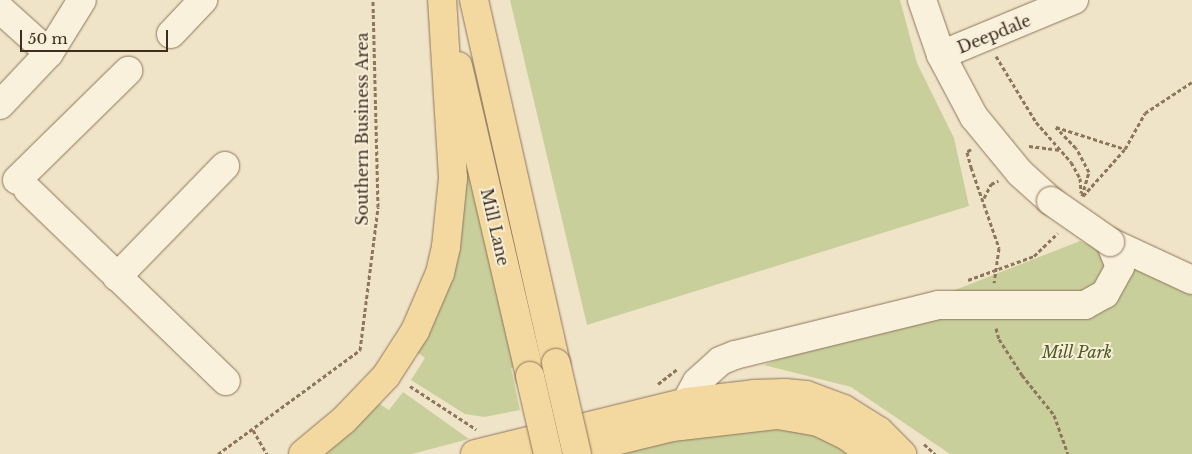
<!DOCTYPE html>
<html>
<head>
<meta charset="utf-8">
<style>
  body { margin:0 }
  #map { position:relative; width:1192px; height:454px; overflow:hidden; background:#f0e4c8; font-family:"Libre Baskerville",serif }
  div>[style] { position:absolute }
  .green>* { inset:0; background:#c9cf9b }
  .path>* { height:3px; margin-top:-1.5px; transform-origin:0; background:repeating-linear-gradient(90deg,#8d765c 0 4px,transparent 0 6.5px) }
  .roads { filter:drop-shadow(0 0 1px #8d765c) drop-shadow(0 0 1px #8d765c) }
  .minor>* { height:28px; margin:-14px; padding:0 14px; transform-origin:14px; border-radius:14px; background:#faf1dc }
  .major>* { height:28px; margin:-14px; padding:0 14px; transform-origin:14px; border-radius:14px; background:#f3d9a0 }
  .bridges { filter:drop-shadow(0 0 1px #8d765c) drop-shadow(0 0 1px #8d765c) }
  .minor-bridge>* { height:28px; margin:-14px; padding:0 14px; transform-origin:14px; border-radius:14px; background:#faf1dc }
  .major-bridge>* { height:28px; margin:-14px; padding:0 14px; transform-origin:14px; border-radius:14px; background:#f3d9a0 }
  span { translate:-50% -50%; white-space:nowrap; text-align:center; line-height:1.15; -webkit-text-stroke:4px #f7eed8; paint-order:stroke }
  .street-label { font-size:16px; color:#3d2e20 }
  .park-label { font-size:16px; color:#4d5a26; font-style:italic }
  .scale { position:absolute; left:20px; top:30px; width:148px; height:22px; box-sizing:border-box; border:2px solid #3d2e20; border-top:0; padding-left:6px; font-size:15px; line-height:18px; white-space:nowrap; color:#3d2e20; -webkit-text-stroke:4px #f7eed8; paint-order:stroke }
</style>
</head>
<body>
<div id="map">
  <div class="green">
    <i style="clip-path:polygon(510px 0,900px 0,917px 63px,954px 138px,969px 206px,587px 325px)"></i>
    <i style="clip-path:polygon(458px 115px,516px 367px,511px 368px,520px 410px,484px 417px,465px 414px,411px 380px,425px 358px,414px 350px)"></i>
    <i style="clip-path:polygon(1080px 241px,1192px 289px,1192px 454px,950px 454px,851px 387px,764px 365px)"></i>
    <i style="clip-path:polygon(403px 392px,469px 439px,412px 454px,322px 454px,378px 403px,389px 410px)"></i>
    <i style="clip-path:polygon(797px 423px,863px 454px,606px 454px,715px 427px)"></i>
  </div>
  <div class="path">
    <i style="left:996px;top:56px;width:77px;rotate:58.8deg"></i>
    <i style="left:1036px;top:122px;width:53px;rotate:48.8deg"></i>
    <i style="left:1071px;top:162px;width:18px;rotate:61deg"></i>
    <i style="left:1080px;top:178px;width:15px;rotate:86deg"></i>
    <i style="left:1029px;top:146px;width:32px;rotate:7deg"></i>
    <i style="left:971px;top:149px;width:5px;rotate:143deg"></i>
    <i style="left:967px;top:152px;width:16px;rotate:75deg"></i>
    <i style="left:971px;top:167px;width:86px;rotate:70.9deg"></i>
    <i style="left:999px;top:248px;width:35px;rotate:98deg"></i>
    <i style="left:1082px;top:196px;width:25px;rotate:-74deg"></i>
    <i style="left:1089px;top:172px;width:27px;rotate:-118deg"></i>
    <i style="left:1076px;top:148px;width:29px;rotate:-134deg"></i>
    <i style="left:1056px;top:127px;width:72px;rotate:17.7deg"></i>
    <i style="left:1083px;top:196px;width:63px;rotate:-48.2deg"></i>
    <i style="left:1125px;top:149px;width:41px;rotate:-60.9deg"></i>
    <i style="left:1145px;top:113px;width:56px;rotate:-33.4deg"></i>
    <i style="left:984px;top:198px;width:16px;rotate:-63deg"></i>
    <i style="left:991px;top:184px;width:8px;rotate:-23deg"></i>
    <i style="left:968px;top:280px;width:70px;rotate:-20deg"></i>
    <i style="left:1034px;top:256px;width:33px;rotate:-44deg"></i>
    <i style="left:996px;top:328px;width:11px;rotate:75deg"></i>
    <i style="left:999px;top:339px;width:43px;rotate:57.4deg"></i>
    <i style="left:1022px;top:375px;width:51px;rotate:51.3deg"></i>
    <i style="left:1054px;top:415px;width:41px;rotate:70.3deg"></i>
    <i style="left:658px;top:384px;width:24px;rotate:-38deg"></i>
    <i style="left:410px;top:386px;width:79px;rotate:33.1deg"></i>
    <i style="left:253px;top:430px;width:28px;rotate:60deg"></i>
    <i style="left:924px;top:444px;width:15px;rotate:42deg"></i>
    <i style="left:218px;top:454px;width:176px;rotate:-36.2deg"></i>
    <i style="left:360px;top:350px;width:144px;rotate:-82.8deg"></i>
    <i style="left:378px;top:207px;width:207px;rotate:-91.4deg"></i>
  </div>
  <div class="roads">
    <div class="minor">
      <i style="left:922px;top:0;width:58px;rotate:70.9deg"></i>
      <i style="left:941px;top:55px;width:70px;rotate:62deg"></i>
      <i style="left:974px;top:117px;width:72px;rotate:50.6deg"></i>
      <i style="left:1020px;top:173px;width:42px;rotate:42.1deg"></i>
      <i style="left:0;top:9px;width:66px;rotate:41.9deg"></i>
      <i style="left:171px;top:34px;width:47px;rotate:-46.7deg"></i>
      <i style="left:941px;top:55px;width:144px;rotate:-22.5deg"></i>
      <i style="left:0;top:105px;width:71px;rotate:-46.7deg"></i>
      <i style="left:49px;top:53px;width:62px;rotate:-58.1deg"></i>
      <i style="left:17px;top:180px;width:156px;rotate:-44.5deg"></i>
      <i style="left:28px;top:190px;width:275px;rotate:44deg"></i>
      <i style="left:1110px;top:242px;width:90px;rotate:24.9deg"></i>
      <i style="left:117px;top:277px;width:155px;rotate:-45.8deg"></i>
      <i style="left:676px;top:420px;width:43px;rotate:-61.1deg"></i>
      <i style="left:697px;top:382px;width:31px;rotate:-42deg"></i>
      <i style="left:720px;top:361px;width:16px;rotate:-22deg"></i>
      <i style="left:735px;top:355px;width:210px;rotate:-13.8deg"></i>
      <i style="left:939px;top:305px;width:146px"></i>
      <i style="left:1085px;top:305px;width:23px;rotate:-29deg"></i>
      <i style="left:1105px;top:294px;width:31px;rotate:-61deg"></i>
      <i style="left:1120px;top:267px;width:27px;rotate:-112deg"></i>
    </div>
    <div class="major">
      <i style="left:474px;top:0;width:372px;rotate:77.3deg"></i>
      <i style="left:458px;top:66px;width:318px;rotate:76.9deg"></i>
      <i style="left:303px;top:454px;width:53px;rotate:-39.7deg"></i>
      <i style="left:344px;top:420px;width:61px;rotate:-46.3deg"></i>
      <i style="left:386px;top:376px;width:54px;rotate:-57.2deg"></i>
      <i style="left:415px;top:331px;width:63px;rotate:-66.7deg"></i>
      <i style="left:440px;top:273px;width:27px;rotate:-77deg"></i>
      <i style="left:446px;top:247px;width:69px;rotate:-84.2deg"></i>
      <i style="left:453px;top:178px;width:178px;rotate:-93.5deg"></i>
      <i style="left:475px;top:454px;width:218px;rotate:-13.8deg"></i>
      <i style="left:687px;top:402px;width:67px;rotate:-6.8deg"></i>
      <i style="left:754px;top:394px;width:31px;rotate:-2deg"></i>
      <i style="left:785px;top:393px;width:21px;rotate:5deg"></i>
      <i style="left:806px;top:395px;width:40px;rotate:20.2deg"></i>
      <i style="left:844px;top:409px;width:41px;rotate:32.2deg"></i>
      <i style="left:879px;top:431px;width:33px;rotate:45deg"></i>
      <i style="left:562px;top:454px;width:113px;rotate:-13.8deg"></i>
      <i style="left:672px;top:427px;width:107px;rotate:-6.5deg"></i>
      <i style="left:778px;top:415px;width:41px;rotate:9.9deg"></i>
      <i style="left:818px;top:422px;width:32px;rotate:26deg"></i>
      <i style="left:847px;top:436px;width:30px;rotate:37deg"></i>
    </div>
  </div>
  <div class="bridges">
    <div class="minor-bridge">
      <i style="left:1051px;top:201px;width:72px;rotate:34.8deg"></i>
    </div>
    <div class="major-bridge">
      <i style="left:556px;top:363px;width:93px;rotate:77deg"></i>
      <i style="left:530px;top:376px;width:80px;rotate:77deg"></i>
    </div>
  </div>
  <div class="street-label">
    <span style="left:994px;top:34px;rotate:-22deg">Deepdale</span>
    <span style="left:362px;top:129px;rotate:-90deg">Southern Business Area</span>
    <span style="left:495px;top:227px;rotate:77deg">Mill Lane</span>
  </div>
  <div class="park-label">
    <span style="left:1077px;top:352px">Mill Park</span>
  </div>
  <div class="scale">50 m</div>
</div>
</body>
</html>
